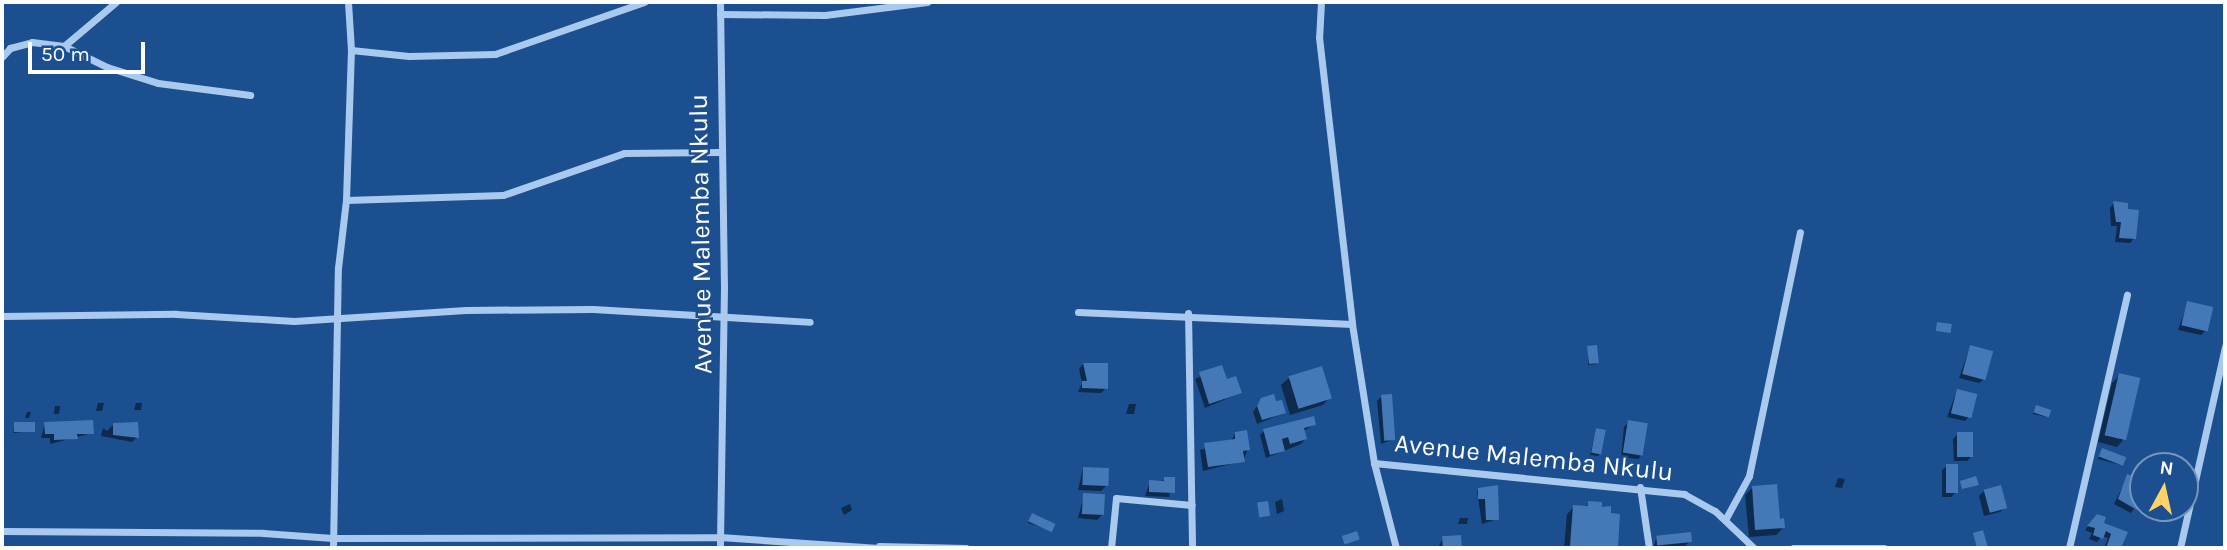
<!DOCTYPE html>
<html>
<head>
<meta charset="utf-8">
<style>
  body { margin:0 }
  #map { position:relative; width:2227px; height:550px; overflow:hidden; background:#1b4f8f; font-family:Karla,sans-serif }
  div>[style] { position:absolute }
  .shadow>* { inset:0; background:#0007 }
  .building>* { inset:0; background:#4478b7; transform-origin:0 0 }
  .minor>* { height:7px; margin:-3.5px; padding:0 3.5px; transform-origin:3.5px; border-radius:3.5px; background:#a9c9ee }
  span { translate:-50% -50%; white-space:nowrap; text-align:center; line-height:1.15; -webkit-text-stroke:5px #1b4f8f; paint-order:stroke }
  .street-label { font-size:26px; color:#fff }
  .frame { position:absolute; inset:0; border:4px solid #fff; pointer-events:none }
  .north { position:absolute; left:2129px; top:452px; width:70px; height:70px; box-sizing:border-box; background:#1b4f8f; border:2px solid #7695bc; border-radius:50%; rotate:8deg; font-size:19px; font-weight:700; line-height:28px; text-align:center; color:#fff }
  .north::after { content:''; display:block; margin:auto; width:24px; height:32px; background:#ffd166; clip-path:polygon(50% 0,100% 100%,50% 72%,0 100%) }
  .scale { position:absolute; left:28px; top:42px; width:117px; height:32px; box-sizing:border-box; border:4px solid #fff; border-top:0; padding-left:9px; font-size:21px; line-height:24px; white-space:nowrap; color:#fff; -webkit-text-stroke:5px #1b4f8f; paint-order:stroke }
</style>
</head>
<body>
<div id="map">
  <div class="shadow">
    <i style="clip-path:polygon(2114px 203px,2134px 238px,2130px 243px,2115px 242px,2117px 226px,2111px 226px,2110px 208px)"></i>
    <i style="clip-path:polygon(2188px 303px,2206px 330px,2201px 335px,2178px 330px)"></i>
    <i style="clip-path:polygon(1970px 347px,1984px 379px,1979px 383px,1959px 378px)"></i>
    <i style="clip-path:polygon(1588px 348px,1597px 362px,1596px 364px,1588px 365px)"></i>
    <i style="clip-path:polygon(1083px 364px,1107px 365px,1106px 388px,1101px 393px,1078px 392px,1082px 383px,1079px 369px)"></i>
    <i style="clip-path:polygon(1221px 367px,1226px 381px,1240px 393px,1205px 408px,1195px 379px)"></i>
    <i style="clip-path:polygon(1321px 368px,1330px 397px,1323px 405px,1290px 415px,1281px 385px,1289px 378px)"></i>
    <i style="clip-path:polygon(2120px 375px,2124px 439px,2117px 447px,2098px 442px,2112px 383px)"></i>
    <i style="clip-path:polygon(1957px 391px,1969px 417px,1965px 421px,1947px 417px)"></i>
    <i style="clip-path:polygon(1382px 396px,1394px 439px,1381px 444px,1377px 401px)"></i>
    <i style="clip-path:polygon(1262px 399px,1275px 403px,1284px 413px,1257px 424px,1253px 412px)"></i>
    <i style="clip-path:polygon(98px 403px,104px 403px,102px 411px,96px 411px)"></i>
    <i style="clip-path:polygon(136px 403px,142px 403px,141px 410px,134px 410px)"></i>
    <i style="clip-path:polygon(1136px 404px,1134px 414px,1126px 414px,1129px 404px)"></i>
    <i style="clip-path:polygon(55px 406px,60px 406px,59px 414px,54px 414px)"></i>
    <i style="clip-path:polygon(2035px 409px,2047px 417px,2033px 414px)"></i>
    <i style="clip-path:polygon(27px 412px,31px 412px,29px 418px,25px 418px)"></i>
    <i style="clip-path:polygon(1629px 422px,1643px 454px,1638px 459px,1621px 457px,1624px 427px)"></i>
    <i style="clip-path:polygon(45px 423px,92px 433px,50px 444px,50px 438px,41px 438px)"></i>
    <i style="clip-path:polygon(15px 424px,33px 431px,13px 433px)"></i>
    <i style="clip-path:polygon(113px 425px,137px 437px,132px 442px,101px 436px,103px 428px,107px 431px)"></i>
    <i style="clip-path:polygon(1314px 425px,1303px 431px,1305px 439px,1301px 444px,1266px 458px,1260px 435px,1264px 431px)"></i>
    <i style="clip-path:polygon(1596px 430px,1600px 454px,1598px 456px,1590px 455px)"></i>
    <i style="clip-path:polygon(1235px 434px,1248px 449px,1243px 461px,1203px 471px,1200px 450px,1231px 441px)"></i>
    <i style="clip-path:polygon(1958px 434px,1972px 456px,1967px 461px,1954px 461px,1953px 439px)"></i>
    <i style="clip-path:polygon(2102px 450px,2121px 465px,2098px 459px)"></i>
    <i style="clip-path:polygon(1947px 466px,1956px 492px,1951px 497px,1942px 497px,1942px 470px)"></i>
    <i style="clip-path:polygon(1083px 468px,1106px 486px,1101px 491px,1078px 490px)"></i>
    <i style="clip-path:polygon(2128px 476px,2143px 481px,2143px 496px,2131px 513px,2114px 504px)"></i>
    <i style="clip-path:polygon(1838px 478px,1845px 479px,1842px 488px,1835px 487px)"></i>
    <i style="clip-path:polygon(1173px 479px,1169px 497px,1145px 496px,1150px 482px)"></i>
    <i style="clip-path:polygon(1497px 487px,1497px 519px,1482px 524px,1477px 491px)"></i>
    <i style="clip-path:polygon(1752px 488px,1784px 527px,1776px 535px,1749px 537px,1745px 495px)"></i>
    <i style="clip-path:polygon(1984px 491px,2005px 508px,2000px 512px,1984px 516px,1979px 496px)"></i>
    <i style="clip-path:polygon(1084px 495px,1102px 515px,1097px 520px,1078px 518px)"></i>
    <i style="clip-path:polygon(1282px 499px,1284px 511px,1277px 514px,1275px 502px)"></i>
    <i style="clip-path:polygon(850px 504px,852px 510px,844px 515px,841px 508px)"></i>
    <i style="clip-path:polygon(1600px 504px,1600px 509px,1618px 515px,1616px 548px,1564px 548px,1567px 514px,1574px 507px)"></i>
    <i style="clip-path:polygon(1031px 517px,1052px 530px,1028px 523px)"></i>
    <i style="clip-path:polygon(1468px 518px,1467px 524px,1458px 524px,1460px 518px)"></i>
    <i style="clip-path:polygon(2093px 520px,2125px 533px,2119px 548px,2104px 548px,2108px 538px,2102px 536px,2097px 542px,2089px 539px,2092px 533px,2085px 530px)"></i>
    <i style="clip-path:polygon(1657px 536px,1690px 541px,1685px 546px,1653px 548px)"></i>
    <i style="clip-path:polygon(1460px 537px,1460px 548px,1438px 548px,1443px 538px)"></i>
  </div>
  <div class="building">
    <i style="clip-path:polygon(2113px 201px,2128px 203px,2128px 209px,2139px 210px,2136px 239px,2119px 238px,2121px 222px,2116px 222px)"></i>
    <i style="left:2187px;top:301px;width:27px;height:25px;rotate:13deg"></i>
    <i style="left:1937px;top:322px;width:15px;height:9px;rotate:8deg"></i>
    <i style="left:1597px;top:345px;width:18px;height:10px;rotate:84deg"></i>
    <i style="left:1970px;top:345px;width:24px;height:30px;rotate:15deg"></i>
    <i style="clip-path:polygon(1083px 363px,1108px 363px,1108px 389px,1082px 388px,1082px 381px,1087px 381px)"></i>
    <i style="clip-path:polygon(1222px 365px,1227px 379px,1236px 376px,1242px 393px,1209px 404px,1199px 372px)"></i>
    <i style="left:1322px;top:366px;width:34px;height:35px;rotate:73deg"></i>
    <i style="left:2119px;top:373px;width:22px;height:64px;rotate:13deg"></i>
    <i style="left:1957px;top:389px;width:21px;height:25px;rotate:14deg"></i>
    <i style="clip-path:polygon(1274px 394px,1276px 401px,1282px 400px,1286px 413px,1262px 420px,1257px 406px,1261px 398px)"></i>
    <i style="left:1392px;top:394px;width:46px;height:11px;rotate:86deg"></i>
    <i style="left:2036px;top:405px;width:16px;height:8px;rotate:18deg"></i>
    <i style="clip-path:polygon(1314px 416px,1316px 425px,1304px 428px,1307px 439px,1290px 444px,1288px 437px,1282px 439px,1285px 451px,1270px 455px,1263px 429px)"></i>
    <i style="clip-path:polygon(93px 420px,94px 434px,77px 434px,78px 439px,54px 440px,54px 434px,45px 434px,44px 422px)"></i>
    <i style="left:1628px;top:420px;width:20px;height:33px;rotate:9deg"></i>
    <i style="left:14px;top:422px;width:21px;height:10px"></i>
    <i style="clip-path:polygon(138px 422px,139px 438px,113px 435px,113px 423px)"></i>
    <i style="left:1596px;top:428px;width:10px;height:25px;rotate:11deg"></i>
    <i style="clip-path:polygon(1247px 430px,1250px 450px,1243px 451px,1245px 462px,1208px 467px,1204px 443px,1235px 439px,1235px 432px)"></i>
    <i style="left:1957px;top:432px;width:16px;height:25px"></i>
    <i style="left:2102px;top:448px;width:26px;height:9px;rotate:21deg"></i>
    <i style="left:1946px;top:464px;width:12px;height:29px"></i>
    <i style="left:1083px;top:467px;width:26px;height:18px;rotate:2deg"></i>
    <i style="clip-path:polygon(2127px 474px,2143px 479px,2137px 510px,2118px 499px)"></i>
    <i style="clip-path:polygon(1976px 476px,1979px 485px,1962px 489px,1960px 481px)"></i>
    <i style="clip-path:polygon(1164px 477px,1175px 477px,1175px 493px,1149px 492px,1149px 480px,1164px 481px)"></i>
    <i style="clip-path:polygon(1777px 484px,1780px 519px,1784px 518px,1785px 528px,1755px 530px,1752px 486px)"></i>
    <i style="clip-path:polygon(1498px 485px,1499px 520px,1486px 520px,1485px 499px,1478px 499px,1478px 488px)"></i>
    <i style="left:2001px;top:485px;width:24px;height:18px;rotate:75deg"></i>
    <i style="left:1083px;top:493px;width:22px;height:21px;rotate:3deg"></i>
    <i style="left:1268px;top:501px;width:15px;height:11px;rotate:82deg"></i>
    <i style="clip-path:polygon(1588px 501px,1602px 502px,1602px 507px,1611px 506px,1611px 513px,1620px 514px,1618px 548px,1570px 546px,1573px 505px,1588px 506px)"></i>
    <i style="left:1032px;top:513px;width:26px;height:9px;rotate:25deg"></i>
    <i style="clip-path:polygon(2097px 514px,2106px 517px,2104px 523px,2128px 532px,2121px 548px,2106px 548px,2111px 534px,2106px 531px,2103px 539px,2093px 535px,2095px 528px,2087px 526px)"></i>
    <i style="clip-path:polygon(1983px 530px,1988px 548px,1977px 548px,1973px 533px)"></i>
    <i style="left:1357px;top:531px;width:9px;height:16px;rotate:72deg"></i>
    <i style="left:1691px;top:532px;width:10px;height:35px;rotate:84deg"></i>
    <i style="left:1461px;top:535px;width:13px;height:19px;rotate:86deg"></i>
  </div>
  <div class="minor">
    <i style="left:720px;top:2px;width:285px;rotate:89.2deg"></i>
    <i style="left:724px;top:287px;width:250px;rotate:90.9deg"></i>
    <i style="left:720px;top:537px;width:159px;rotate:4deg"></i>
    <i style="left:1321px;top:2px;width:35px;rotate:93deg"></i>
    <i style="left:1319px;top:37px;width:289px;rotate:83.4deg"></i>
    <i style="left:1352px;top:324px;width:141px;rotate:81deg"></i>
    <i style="left:1374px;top:463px;width:88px;rotate:75.5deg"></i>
    <i style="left:720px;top:14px;width:105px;rotate:0.5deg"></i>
    <i style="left:825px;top:15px;width:103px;rotate:-7.3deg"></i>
    <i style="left:64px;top:46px;width:68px;rotate:-40.2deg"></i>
    <i style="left:351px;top:50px;width:58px;rotate:5.9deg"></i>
    <i style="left:409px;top:56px;width:86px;rotate:-1.3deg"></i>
    <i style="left:495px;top:54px;width:158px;rotate:-19.2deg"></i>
    <i style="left:2px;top:57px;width:12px;rotate:-48deg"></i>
    <i style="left:10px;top:48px;width:23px;rotate:-15deg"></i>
    <i style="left:32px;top:42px;width:32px;rotate:7deg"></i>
    <i style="left:64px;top:46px;width:48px;rotate:26deg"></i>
    <i style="left:107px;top:67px;width:53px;rotate:17.4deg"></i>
    <i style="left:158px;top:83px;width:93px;rotate:7.4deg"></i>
    <i style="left:346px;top:200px;width:157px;rotate:-1.8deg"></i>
    <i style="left:503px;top:195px;width:128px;rotate:-19.1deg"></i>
    <i style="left:624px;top:153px;width:96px;rotate:-0.6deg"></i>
    <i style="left:1078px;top:312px;width:274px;rotate:2.5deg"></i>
    <i style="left:1188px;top:313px;width:235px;rotate:89deg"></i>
    <i style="left:2px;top:316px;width:174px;rotate:-0.7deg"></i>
    <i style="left:176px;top:314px;width:118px;rotate:3.4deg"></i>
    <i style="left:294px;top:321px;width:172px;rotate:-3.7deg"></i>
    <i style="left:466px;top:310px;width:127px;rotate:-0.5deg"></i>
    <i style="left:593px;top:309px;width:217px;rotate:3.4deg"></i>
    <i style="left:1374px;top:463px;width:312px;rotate:5.7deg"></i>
    <i style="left:1684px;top:494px;width:35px;rotate:29deg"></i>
    <i style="left:1715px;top:511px;width:54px;rotate:43.5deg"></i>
    <i style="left:1640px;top:487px;width:62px;rotate:81.6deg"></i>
    <i style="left:1725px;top:520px;width:50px;rotate:-61.4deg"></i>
    <i style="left:1749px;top:476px;width:249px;rotate:-78.2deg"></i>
    <i style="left:2px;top:531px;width:261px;rotate:0.4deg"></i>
    <i style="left:263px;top:533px;width:70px;rotate:4.1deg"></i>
    <i style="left:333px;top:538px;width:387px;rotate:-0.1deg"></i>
    <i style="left:720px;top:537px;width:11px;rotate:90deg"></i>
    <i style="left:879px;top:546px;width:87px;rotate:1.3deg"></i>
    <i style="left:333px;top:548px;width:280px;rotate:-89deg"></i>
    <i style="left:338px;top:268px;width:68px;rotate:-83.3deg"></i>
    <i style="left:346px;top:200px;width:150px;rotate:-88.1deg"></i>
    <i style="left:351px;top:50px;width:48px;rotate:-93.6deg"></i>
    <i style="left:1111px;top:548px;width:50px;rotate:-84.3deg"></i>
    <i style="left:1116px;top:498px;width:76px;rotate:5.3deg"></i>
    <i style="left:1793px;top:548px;width:91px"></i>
    <i style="left:2069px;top:548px;width:260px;rotate:-77.1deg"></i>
    <i style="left:2180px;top:548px;width:207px;rotate:-77.4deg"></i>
  </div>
  <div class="street-label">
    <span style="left:701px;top:234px;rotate:-91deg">Avenue Malemba Nkulu</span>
    <span style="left:1534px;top:458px;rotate:6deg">Avenue Malemba Nkulu</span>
  </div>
  <div class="frame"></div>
  <div class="north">N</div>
  <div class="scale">50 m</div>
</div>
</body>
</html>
